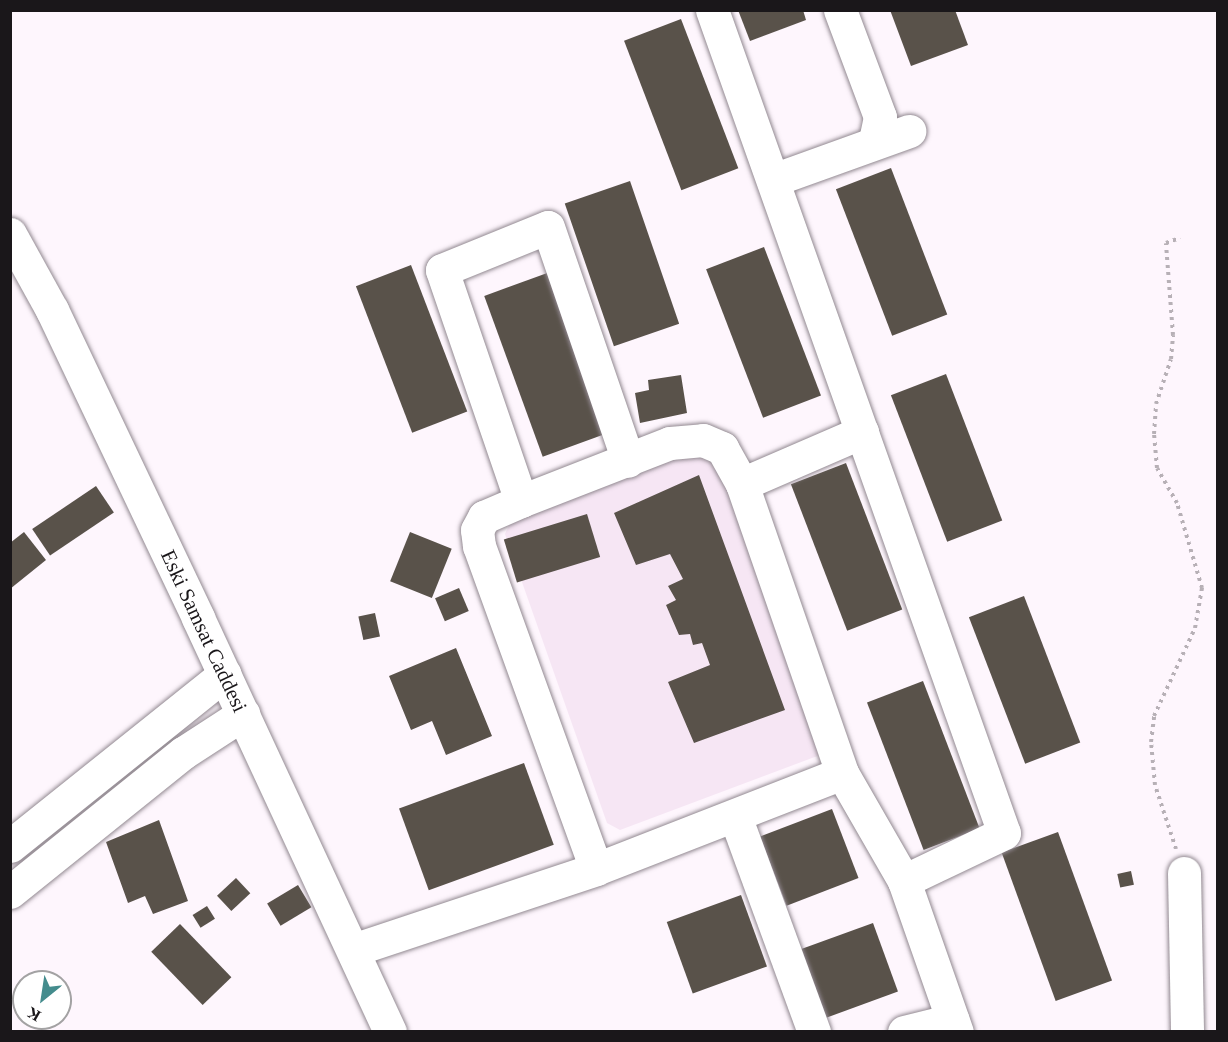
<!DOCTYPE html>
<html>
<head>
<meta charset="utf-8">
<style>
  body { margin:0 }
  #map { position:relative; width:1228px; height:1042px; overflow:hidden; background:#fef6fd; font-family:"Times New Roman",serif }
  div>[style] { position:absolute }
  .built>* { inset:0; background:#f6e6f4 }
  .building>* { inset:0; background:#59524a; transform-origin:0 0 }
  .path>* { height:4px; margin-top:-2px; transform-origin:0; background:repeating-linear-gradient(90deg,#b7b0b6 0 3px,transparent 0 7.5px) }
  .roads { filter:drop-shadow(0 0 2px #928991) drop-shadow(0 0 2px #928991) }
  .minor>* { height:33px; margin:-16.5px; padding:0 16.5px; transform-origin:16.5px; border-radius:16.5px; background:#fff }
  .major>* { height:33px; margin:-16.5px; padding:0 16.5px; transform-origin:16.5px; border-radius:16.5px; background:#fff }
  span { translate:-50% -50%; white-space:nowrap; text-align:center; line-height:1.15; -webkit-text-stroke:6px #fff; paint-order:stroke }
  .street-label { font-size:21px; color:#1a171a }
  .frame { position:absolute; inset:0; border:12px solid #1a171a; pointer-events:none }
  .north { position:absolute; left:12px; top:970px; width:60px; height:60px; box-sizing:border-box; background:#fff; border:2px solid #a3a2a3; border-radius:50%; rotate:210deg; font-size:16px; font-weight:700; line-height:24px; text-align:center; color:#1a171a }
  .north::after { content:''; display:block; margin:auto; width:21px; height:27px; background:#448c8d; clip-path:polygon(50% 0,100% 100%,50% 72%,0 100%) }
</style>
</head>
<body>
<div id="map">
  <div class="built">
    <i style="clip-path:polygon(701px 450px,717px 462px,820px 755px,620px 830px,607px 823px,505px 534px,512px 519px)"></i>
  </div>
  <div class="building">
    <i style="clip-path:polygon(738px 10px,803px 10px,806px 20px,750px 41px)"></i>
    <i style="clip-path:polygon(890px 10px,955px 10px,968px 45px,911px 66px)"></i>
    <i style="left:681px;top:19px;width:160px;height:61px;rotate:69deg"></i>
    <i style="left:891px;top:168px;width:157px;height:59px;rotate:69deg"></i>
    <i style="left:630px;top:181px;width:151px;height:69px;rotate:71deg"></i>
    <i style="left:764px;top:247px;width:159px;height:62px;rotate:69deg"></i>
    <i style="left:411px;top:265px;width:157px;height:59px;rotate:69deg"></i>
    <i style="left:550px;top:272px;width:171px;height:70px;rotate:70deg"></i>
    <i style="left:946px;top:374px;width:157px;height:59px;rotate:69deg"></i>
    <i style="clip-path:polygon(681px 375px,687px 413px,640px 423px,635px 393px,649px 390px,648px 380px)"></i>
    <i style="left:846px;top:463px;width:157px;height:59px;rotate:69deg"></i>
    <i style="clip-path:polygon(699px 475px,785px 710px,694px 743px,668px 682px,710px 665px,702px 643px,693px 645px,690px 634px,679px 635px,666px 605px,676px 600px,668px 586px,683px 579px,670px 554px,636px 565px,614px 513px)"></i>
    <i style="left:96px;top:486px;width:32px;height:77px;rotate:56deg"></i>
    <i style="left:587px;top:514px;width:45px;height:87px;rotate:73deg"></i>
    <i style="clip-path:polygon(24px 532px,46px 560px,10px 589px,10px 543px)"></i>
    <i style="left:410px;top:532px;width:45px;height:53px;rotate:22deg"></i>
    <i style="left:459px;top:588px;width:25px;height:26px;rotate:67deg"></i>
    <i style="left:1024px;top:596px;width:157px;height:59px;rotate:69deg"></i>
    <i style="left:375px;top:613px;width:24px;height:17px;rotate:78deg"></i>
    <i style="clip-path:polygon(456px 648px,492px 736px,446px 755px,432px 721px,411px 730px,389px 676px)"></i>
    <i style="left:923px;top:681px;width:158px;height:60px;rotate:69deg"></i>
    <i style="left:524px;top:763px;width:87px;height:133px;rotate:70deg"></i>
    <i style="left:832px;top:809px;width:74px;height:77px;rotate:69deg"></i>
    <i style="clip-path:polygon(159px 820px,188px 901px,153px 914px,145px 896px,128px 903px,106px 842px)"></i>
    <i style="left:1058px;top:832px;width:158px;height:60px;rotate:70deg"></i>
    <i style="left:1131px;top:871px;width:14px;height:14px;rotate:78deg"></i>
    <i style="left:236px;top:878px;width:21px;height:26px;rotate:47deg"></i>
    <i style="left:298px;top:885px;width:26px;height:36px;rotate:59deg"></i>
    <i style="left:741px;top:895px;width:76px;height:79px;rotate:70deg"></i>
    <i style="left:207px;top:906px;width:15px;height:17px;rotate:58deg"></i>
    <i style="left:873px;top:923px;width:73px;height:77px;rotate:70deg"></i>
    <i style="left:180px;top:924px;width:74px;height:40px;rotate:46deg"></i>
  </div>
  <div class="path">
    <i style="left:1176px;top:849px;width:67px;rotate:-108.2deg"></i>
    <i style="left:1155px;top:785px;width:43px;rotate:-95.3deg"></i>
    <i style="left:1151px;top:742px;width:26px;rotate:-83deg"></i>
    <i style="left:1154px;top:716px;width:97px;rotate:-65deg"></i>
    <i style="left:1195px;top:628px;width:41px;rotate:-80.1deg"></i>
    <i style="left:1202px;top:588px;width:89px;rotate:-106.4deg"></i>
    <i style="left:1177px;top:503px;width:40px;rotate:-119.7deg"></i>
    <i style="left:1157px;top:468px;width:34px;rotate:-95deg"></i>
    <i style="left:1154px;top:434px;width:30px;rotate:-86deg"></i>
    <i style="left:1156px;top:404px;width:47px;rotate:-71.6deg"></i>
    <i style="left:1171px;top:359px;width:24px;rotate:-85deg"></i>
    <i style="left:1173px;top:335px;width:92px;rotate:-94.4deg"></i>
    <i style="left:1166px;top:243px;width:15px;rotate:-20deg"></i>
  </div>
  <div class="roads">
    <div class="minor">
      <i style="left:712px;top:10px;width:873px;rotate:70.47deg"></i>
      <i style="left:1004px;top:833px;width:111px;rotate:154.4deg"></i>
      <i style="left:840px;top:10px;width:114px;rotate:69.5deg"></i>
      <i style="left:880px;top:117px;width:25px;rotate:102deg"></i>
      <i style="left:773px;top:180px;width:145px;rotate:-19.8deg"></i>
      <i style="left:10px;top:234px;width:87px;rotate:61.1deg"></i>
      <i style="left:52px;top:310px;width:341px;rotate:64.6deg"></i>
      <i style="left:198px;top:618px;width:456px;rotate:65.1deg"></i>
      <i style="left:742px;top:484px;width:131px;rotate:-23.4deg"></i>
      <i style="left:521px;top:501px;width:244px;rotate:-108.9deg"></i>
      <i style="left:442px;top:270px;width:114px;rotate:-22.1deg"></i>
      <i style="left:548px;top:227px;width:247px;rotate:71.1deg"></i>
      <i style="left:735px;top:816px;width:230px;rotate:69.9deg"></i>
      <i style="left:596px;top:869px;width:344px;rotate:-109.9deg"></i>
      <i style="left:479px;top:546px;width:16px;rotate:-97deg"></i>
      <i style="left:477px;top:530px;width:15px;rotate:-62deg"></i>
      <i style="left:484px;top:517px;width:40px;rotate:-23.4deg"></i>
      <i style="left:521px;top:501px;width:160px;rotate:-21.3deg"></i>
      <i style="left:670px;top:443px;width:33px;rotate:-5deg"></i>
      <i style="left:703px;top:440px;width:21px;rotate:23deg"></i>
      <i style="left:722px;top:448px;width:41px;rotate:60.9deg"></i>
      <i style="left:742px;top:484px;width:306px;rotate:70.9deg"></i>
      <i style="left:1184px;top:873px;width:159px;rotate:88.9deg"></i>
      <i style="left:353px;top:950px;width:256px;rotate:-18.4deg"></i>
      <i style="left:596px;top:869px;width:264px;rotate:-21.3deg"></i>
      <i style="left:842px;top:773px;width:125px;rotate:60.1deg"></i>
      <i style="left:904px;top:881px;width:160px;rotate:70.7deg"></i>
      <i style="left:904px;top:1032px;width:50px;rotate:-13.8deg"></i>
    </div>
    <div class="major">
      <i style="left:10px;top:846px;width:275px;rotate:-38.7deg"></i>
      <i style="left:10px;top:892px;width:222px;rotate:-38.8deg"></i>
      <i style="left:183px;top:753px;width:72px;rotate:-33deg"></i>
    </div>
  </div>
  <div class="street-label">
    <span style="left:204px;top:631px;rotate:65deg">Eski Samsat Caddesi</span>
  </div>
  <div class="frame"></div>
  <div class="north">K</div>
</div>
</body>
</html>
